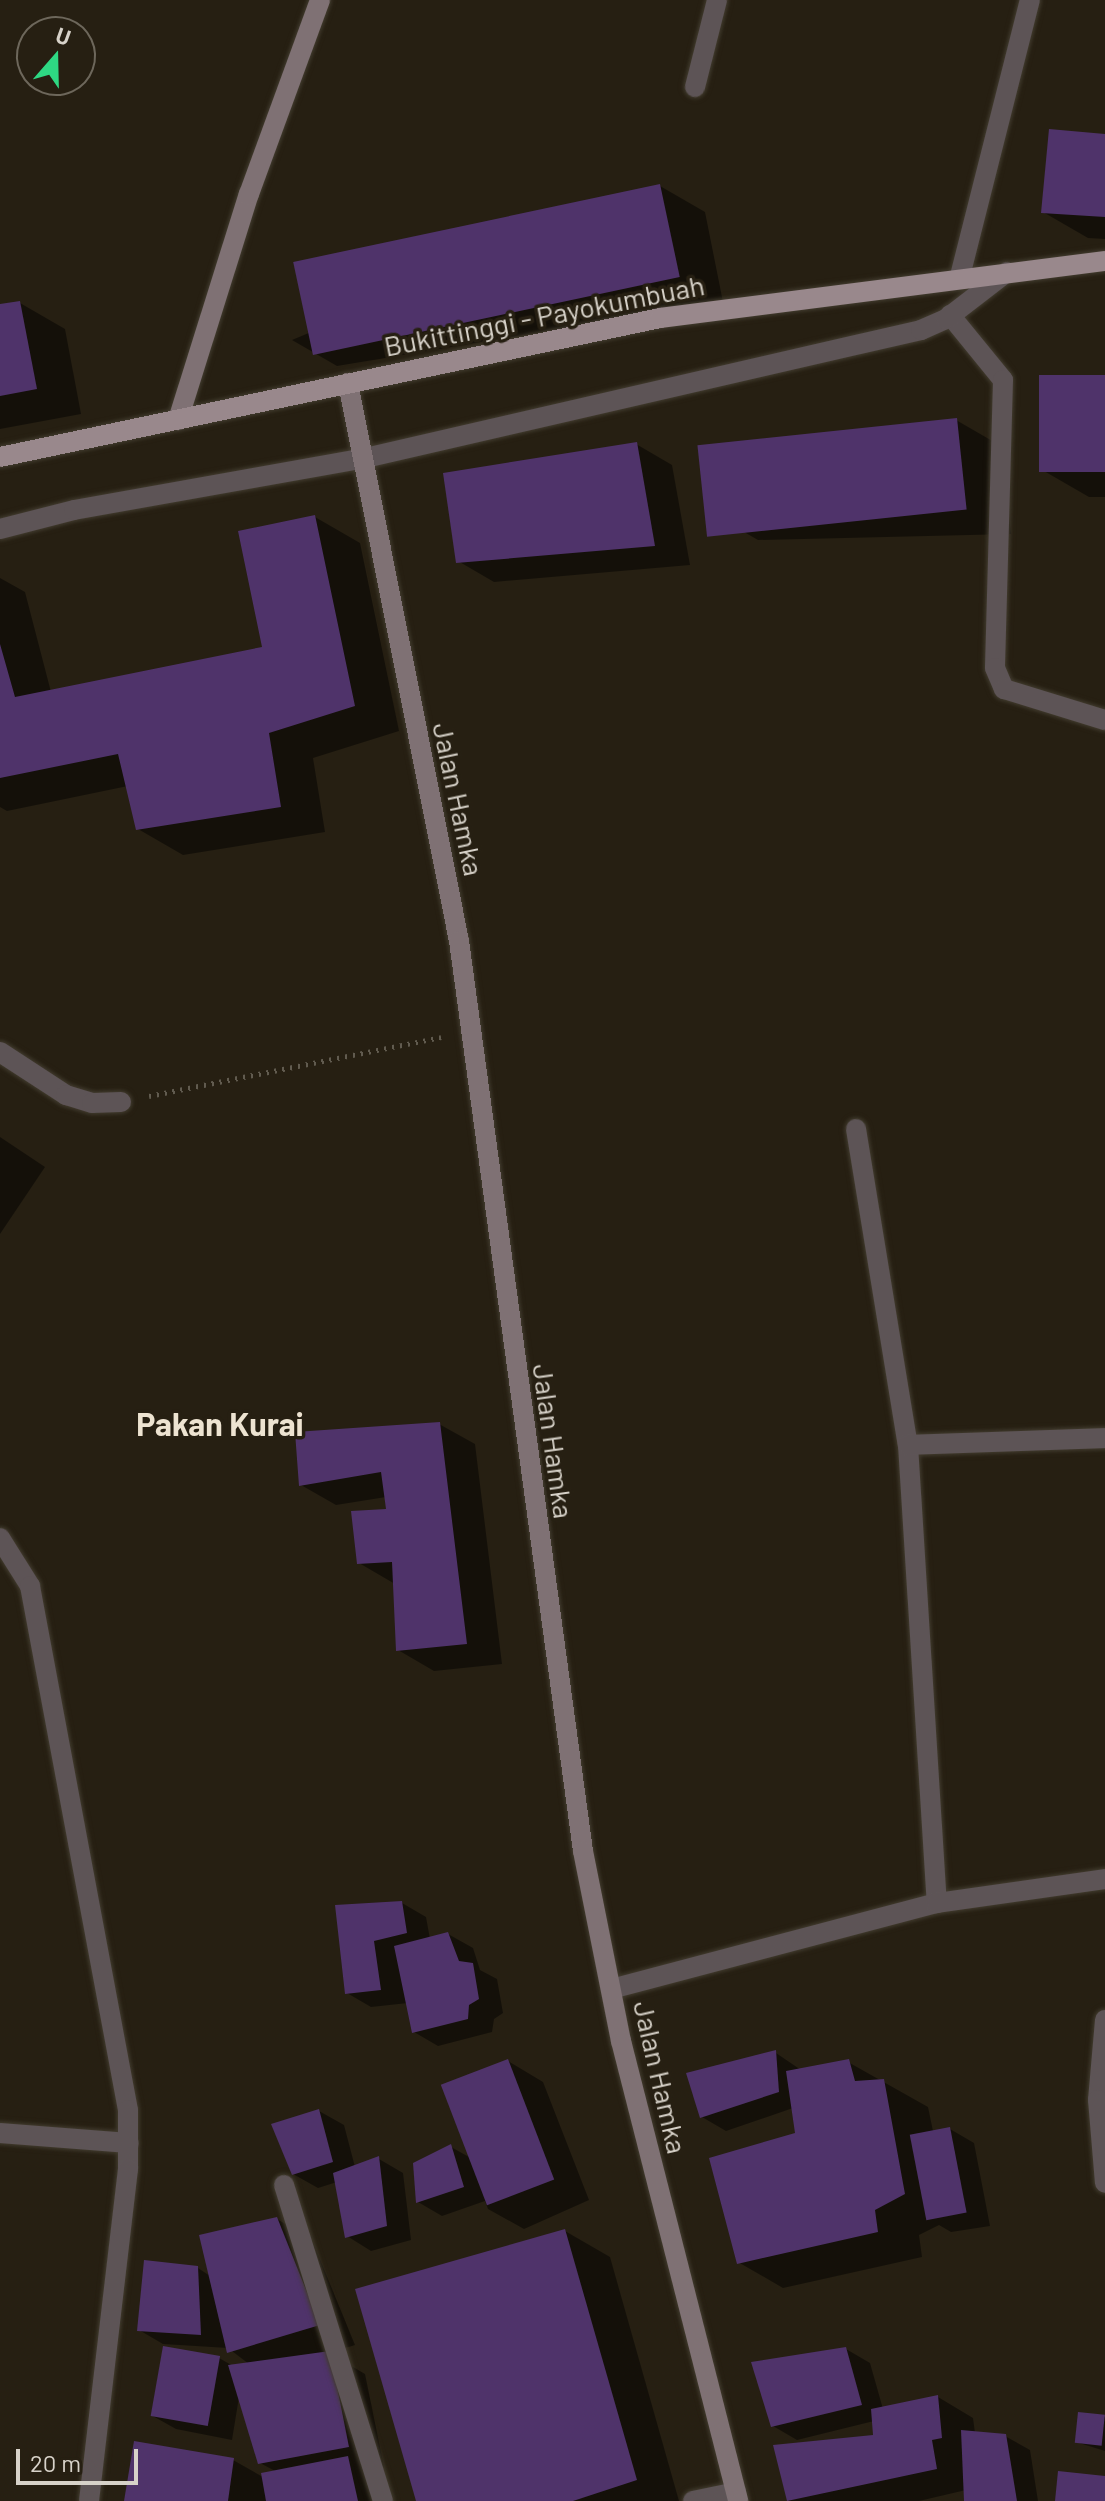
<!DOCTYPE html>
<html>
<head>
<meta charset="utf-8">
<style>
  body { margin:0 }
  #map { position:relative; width:1105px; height:2501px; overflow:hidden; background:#261f12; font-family:Barlow,sans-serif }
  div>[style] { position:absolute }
  .shadow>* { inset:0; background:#0007 }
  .building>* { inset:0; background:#4f336a; transform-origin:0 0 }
  .path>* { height:5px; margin-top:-2.5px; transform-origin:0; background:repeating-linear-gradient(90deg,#615b4f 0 2px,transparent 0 8px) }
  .roads { filter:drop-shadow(0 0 2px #423c2f) drop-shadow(0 0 2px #423c2f) }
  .lane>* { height:20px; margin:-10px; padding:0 10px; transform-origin:10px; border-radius:10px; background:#5d5456 }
  .street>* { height:20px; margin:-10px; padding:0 10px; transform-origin:10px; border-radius:10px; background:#5d5456 }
  .secondary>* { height:20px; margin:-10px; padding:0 10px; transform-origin:10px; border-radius:10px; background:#7f7174 }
  .primary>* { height:20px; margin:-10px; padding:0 10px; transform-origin:10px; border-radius:10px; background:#99888c }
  span { translate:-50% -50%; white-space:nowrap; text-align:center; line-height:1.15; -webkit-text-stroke:7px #261f12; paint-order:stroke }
  .street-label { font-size:28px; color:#d7d2c9 }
  .quarter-label { font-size:32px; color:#ede3d1; font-weight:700 }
  .north { position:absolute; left:16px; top:16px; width:80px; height:80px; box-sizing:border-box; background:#261f12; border:2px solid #6d675b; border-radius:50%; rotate:20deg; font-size:22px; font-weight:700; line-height:32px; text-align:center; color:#d7d2c9 }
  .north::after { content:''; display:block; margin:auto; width:28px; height:36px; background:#2ed883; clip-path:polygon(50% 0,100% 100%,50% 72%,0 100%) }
  .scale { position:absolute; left:16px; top:2449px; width:122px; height:36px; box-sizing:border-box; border:4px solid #d7d2c9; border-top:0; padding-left:10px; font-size:24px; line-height:28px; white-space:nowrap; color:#d7d2c9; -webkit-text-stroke:6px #261f12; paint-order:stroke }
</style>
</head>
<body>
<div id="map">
  <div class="shadow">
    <i style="clip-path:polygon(1105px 136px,1105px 239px,1088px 238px,1043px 212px)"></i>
    <i style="clip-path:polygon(660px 186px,705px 212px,723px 302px,337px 366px,292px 340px)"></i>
    <i style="clip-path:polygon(20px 303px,65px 329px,81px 414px,0 429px,0 306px)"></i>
    <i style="clip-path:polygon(1105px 377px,1105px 497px,1089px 497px,1044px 471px)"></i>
    <i style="clip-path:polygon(956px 420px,1001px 446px,1011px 534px,758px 540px,713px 514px)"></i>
    <i style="clip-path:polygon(636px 444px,672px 465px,690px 565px,494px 582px,458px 561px)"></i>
    <i style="clip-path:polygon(315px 517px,360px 543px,399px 731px,313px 758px,325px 832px,183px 855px,138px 829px,128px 786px,7px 811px,0 807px,0 578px,25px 592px,51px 692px,265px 649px)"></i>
    <i style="clip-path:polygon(0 1137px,45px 1167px,0 1234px)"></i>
    <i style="clip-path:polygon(439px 1424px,475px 1444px,502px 1664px,434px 1671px,398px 1650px,395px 1584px,359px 1563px,388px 1510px,386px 1497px,336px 1505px,301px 1485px)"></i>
    <i style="clip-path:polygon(402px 1903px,426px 1917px,430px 1939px,448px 1934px,473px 1948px,480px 1970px,497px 1979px,503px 2013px,494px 2019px,492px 2032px,438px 2046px,414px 2032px,408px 2003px,371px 2007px,347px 1993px,337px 1907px)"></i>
    <i style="clip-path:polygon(776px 2053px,801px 2070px,848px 2062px,928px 2107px,933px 2131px,950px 2129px,974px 2143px,990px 2226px,951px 2232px,939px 2225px,919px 2235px,922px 2257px,783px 2288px,738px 2262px,797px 2135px,793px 2108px,726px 2131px,702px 2117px)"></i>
    <i style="clip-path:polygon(508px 2061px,543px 2082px,589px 2200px,524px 2229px,488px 2209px,485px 2201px,442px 2216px,418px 2202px,451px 2147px,469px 2157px)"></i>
    <i style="clip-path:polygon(319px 2111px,344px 2125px,355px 2167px,379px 2159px,403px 2173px,411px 2240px,371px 2251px,347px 2236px,337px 2182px,318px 2188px,293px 2174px)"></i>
    <i style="clip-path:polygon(277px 2219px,312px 2240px,355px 2345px,329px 2353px,365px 2374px,384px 2467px,369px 2470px,388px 2501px,268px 2501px,266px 2496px,266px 2501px,126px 2501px,233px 2460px,263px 2477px,277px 2472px,260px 2463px,239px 2397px,232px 2440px,176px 2429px,151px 2415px,219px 2358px,233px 2366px,249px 2364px,228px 2348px,163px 2344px,139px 2330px,198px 2268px,210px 2276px)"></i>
    <i style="clip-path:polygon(565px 2231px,610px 2257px,679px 2501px,418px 2501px)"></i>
    <i style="clip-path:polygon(846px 2349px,870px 2363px,883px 2409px,938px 2397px,973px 2418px,975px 2433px,1005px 2436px,1030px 2450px,1038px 2501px,966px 2501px,966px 2490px,919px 2501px,789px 2501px,776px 2447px,876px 2437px,874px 2421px,797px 2440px,773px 2426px)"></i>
    <i style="clip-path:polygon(1080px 2414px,1105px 2417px,1105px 2451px,1076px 2442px)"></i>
  </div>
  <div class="building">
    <i style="clip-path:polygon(1049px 129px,1105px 134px,1105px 217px,1041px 213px)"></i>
    <i style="left:660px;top:184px;width:95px;height:375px;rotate:78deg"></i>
    <i style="clip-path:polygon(20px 301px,37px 389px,0 396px,0 304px)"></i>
    <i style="left:1039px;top:375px;width:66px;height:97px"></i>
    <i style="left:957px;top:418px;width:92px;height:261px;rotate:84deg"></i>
    <i style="clip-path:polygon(637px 442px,655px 546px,456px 563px,443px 473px)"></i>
    <i style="clip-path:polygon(315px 515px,355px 706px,269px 733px,281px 807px,136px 830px,118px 754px,0 778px,0 644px,15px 697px,262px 647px,238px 531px)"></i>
    <i style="clip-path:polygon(440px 1422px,467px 1644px,396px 1651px,392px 1562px,357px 1564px,351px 1511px,386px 1509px,381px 1472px,299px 1486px,295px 1432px)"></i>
    <i style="clip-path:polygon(402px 1901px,407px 1933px,374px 1941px,381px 1990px,345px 1994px,335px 1905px)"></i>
    <i style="clip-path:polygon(448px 1932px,459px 1961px,473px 1963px,479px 1999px,469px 2005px,468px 2019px,412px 2033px,394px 1946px)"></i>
    <i style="clip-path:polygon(776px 2050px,779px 2092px,700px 2118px,686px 2073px)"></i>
    <i style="left:508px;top:2059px;width:129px;height:72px;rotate:69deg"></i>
    <i style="clip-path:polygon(849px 2059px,855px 2081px,884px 2079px,905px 2194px,875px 2210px,878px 2232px,737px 2264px,709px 2158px,795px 2133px,786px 2071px)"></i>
    <i style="clip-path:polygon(319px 2109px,333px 2162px,292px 2175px,271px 2124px)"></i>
    <i style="left:950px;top:2127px;width:87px;height:41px;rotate:79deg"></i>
    <i style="clip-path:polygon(451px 2144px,464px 2187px,416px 2203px,413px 2163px)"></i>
    <i style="clip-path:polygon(379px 2156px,387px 2226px,345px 2238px,333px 2173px)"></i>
    <i style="clip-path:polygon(277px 2217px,320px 2325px,227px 2353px,199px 2235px)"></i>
    <i style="clip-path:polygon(565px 2229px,637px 2480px,573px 2501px,416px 2501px,355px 2289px)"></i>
    <i style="clip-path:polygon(144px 2260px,198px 2266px,201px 2335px,137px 2331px)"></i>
    <i style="left:163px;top:2346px;width:58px;height:71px;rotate:10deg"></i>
    <i style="clip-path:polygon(846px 2347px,862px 2405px,771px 2427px,751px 2362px)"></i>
    <i style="clip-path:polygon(330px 2351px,349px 2447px,258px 2464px,228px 2365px)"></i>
    <i style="clip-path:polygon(938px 2395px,942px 2438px,932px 2440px,937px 2469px,787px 2501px,773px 2445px,873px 2435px,871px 2409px)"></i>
    <i style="left:1078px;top:2412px;width:27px;height:31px;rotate:6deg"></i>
    <i style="clip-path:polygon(961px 2430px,1006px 2434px,1017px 2501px,964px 2501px)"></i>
    <i style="clip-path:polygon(134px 2441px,234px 2458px,228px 2501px,124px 2501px)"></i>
    <i style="clip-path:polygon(348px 2456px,358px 2501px,266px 2501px,261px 2473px)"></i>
    <i style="clip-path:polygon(1058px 2471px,1105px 2476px,1105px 2501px,1055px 2501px)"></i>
  </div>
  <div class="path">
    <i style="left:149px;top:1096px;width:298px;rotate:-11.4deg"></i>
  </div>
  <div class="roads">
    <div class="lane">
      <i style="left:0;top:2133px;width:129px;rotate:4.4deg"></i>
    </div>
    <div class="street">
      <i style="left:695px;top:87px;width:90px;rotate:-75.8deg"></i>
      <i style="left:960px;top:276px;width:285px;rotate:-75.8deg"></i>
      <i style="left:950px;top:315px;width:84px;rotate:50.8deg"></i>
      <i style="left:1003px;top:380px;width:288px;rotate:91.6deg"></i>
      <i style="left:995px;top:668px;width:23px;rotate:67deg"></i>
      <i style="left:1004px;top:689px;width:106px;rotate:17.1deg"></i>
      <i style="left:0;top:529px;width:76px;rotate:-14.4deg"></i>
      <i style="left:74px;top:510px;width:291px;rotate:-10.1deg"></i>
      <i style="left:361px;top:459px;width:575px;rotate:-12.97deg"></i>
      <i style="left:921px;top:330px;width:27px;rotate:-24deg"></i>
      <i style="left:946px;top:319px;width:77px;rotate:-37.6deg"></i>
      <i style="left:0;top:1052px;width:79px;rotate:33.1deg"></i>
      <i style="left:66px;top:1095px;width:27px;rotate:17deg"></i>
      <i style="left:92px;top:1103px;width:29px;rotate:-2deg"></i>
      <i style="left:856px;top:1129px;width:320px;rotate:80.7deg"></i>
      <i style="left:908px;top:1445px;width:459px;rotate:86.4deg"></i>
      <i style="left:908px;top:1445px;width:197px;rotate:-2deg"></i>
      <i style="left:0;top:1538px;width:57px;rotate:58deg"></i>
      <i style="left:30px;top:1586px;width:533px;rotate:79.41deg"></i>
      <i style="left:128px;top:2110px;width:59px;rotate:90deg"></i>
      <i style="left:128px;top:2169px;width:334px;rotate:96.7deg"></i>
      <i style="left:611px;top:1989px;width:337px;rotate:-14.8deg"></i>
      <i style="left:937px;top:1903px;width:170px;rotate:-8.1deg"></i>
      <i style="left:1105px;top:2020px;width:80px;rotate:95deg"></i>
      <i style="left:1098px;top:2100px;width:83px;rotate:85.2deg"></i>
      <i style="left:284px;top:2185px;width:331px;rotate:72.6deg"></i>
      <i style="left:693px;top:2501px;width:44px;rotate:-11.8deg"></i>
    </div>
    <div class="secondary">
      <i style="left:348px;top:383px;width:569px;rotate:78.75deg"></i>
      <i style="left:459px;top:941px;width:918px;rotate:82.24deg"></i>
      <i style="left:583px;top:1851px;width:194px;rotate:78.7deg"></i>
      <i style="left:621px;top:2041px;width:475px;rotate:75.7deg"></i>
      <i style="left:178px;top:420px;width:237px;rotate:-72.6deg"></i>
      <i style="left:249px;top:194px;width:207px;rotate:-69.9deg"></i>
    </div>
    <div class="primary">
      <i style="left:0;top:457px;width:674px;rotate:-11.89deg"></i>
      <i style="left:660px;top:318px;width:449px;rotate:-7.3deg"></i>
    </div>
  </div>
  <div class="street-label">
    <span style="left:544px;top:315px;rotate:-11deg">Bukittinggi - Payokumbuah</span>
    <span style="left:459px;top:799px;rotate:78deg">Jalan Hamka</span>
    <span style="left:554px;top:1441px;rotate:82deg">Jalan Hamka</span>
    <span style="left:661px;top:2077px;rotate:77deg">Jalan Hamka</span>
  </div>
  <div class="quarter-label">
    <span style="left:220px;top:1423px">Pakan Kurai</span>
  </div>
  <div class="north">U</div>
  <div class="scale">20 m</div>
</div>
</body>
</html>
